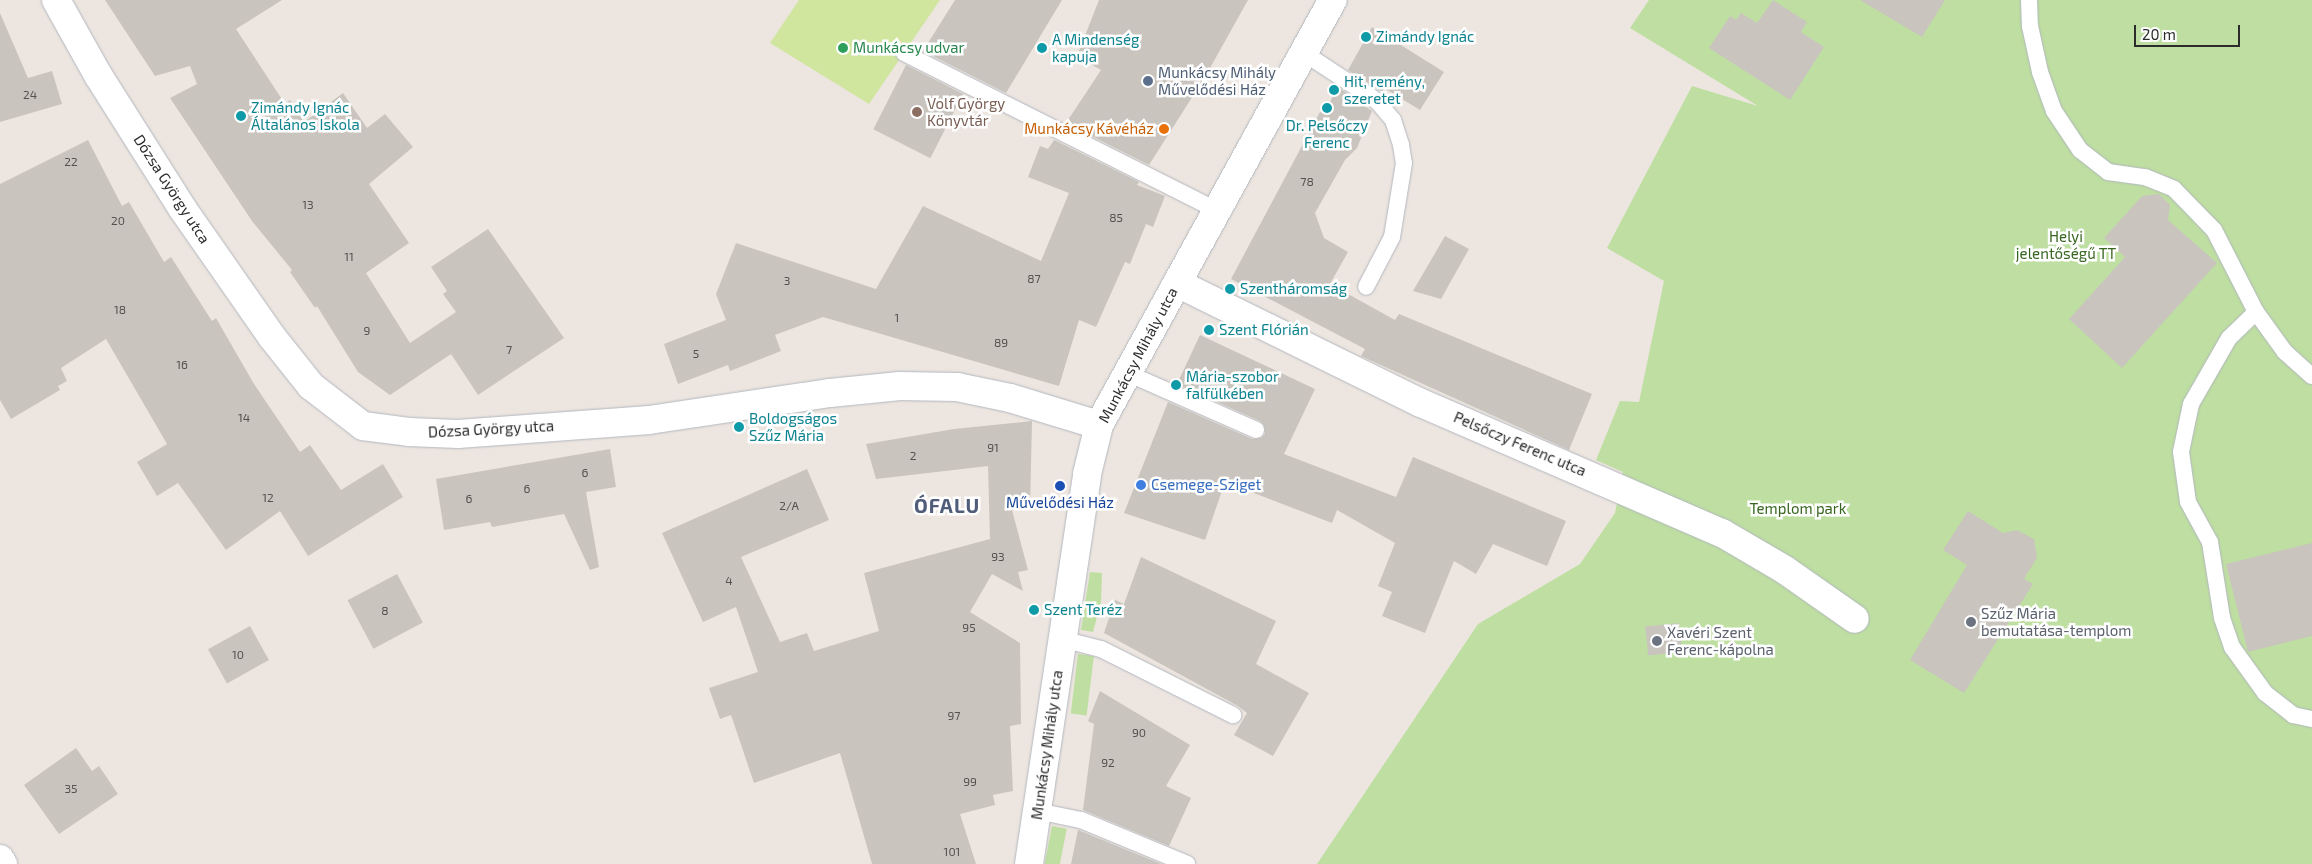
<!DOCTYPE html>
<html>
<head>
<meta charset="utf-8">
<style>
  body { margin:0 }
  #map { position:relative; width:2312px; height:864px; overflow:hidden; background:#ede6e0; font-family:"Exo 2",sans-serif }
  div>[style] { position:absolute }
  .green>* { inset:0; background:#bedfa1; transform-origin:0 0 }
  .pitch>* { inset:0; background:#d0e59e }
  .building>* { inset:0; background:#c9c4be; transform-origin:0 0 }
  .roads { filter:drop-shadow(0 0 1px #b3b7bf) drop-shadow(0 0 1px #b3b7bf) }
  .lane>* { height:16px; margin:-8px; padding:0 8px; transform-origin:8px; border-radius:8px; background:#fff }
  .street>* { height:28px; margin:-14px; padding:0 14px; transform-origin:14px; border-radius:14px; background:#fff }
  .dots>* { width:14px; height:14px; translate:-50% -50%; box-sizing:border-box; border:2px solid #fff; border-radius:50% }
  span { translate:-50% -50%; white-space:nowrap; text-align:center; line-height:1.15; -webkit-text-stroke:5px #fff; paint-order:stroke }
  .number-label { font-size:12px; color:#535250 }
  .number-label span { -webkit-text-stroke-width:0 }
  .culture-label { font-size:15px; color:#0d838f }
  .left { translate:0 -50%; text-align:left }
  .leisure-label { font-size:15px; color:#27864d }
  .service-label { font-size:15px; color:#4e5e75 }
  .education-label { font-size:15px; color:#785e54 }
  .food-label { font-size:15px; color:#c56008 }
  .right { translate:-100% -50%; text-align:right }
  .street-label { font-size:15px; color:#2c2c2c }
  .park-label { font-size:15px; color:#386620 }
  .shop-label { font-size:15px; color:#366cbe }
  .transit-label { font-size:15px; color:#164399 }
  .worship-label { font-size:15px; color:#5b616d }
  .district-label { font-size:20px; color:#505d7a; font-weight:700; letter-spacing:1px }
  .scale { position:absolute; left:2134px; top:25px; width:106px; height:22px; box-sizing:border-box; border:2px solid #2c2c2c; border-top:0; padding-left:6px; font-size:15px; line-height:18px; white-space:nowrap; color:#2c2c2c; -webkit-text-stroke:4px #fff; paint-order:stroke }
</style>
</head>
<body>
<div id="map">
  <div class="green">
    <i style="clip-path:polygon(1649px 0,2312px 0,2312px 864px,1317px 864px,1478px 624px,1580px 564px,1615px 513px,1623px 472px,1596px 460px,1620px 401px,1639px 402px,1664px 281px,1607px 248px,1692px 86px,1758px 106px,1630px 28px)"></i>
    <i style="clip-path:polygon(1090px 572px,1102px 573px,1101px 602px,1093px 632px,1081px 630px)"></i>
    <i style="left:1078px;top:654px;width:16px;height:60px;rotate:7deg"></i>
    <i style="left:1052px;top:826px;width:15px;height:39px;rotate:11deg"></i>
  </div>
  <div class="pitch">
    <i style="clip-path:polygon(799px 0,940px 0,869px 104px,770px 43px)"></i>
  </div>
  <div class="building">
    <i style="clip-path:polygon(105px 0,282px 0,236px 29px,285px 104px,290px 100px,304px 122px,343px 93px,367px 128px,385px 114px,413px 147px,369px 184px,409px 243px,366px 273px,410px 343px,456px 312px,443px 294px,447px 291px,431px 267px,488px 229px,564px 338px,478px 395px,451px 354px,390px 395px,358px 372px,317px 306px,315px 308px,290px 272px,292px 270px,252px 221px,170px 98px,197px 84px,190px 66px,155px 76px)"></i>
    <i style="clip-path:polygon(955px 0,1062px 0,1006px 93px,923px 51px)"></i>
    <i style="clip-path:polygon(1099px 0,1248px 0,1205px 77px,1149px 165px,1066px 123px,1101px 70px,1077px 56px)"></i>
    <i style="clip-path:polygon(1773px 0,1807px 22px,1801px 32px,1824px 47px,1790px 100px,1709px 48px,1730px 16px,1736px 20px,1741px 13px,1757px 23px)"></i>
    <i style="clip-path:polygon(1860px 0,1945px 0,1922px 37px)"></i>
    <i style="clip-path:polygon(0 13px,28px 78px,52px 71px,62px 104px,0 122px)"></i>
    <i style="clip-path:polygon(1372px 27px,1444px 72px,1420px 110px,1384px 88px,1382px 92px,1348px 70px)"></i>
    <i style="left:906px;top:65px;width:64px;height:72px;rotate:27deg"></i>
    <i style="clip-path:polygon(1338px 87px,1372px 111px,1357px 148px,1345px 160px,1315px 213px,1324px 238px,1348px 252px,1330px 284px,1395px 320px,1399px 314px,1592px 394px,1569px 450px,1361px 356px,1365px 349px,1231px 279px,1320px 112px,1324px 113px)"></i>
    <i style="clip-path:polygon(88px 140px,122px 206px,129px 202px,164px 262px,171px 257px,212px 321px,216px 318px,254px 384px,300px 452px,310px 445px,341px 490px,383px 464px,403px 497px,308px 556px,280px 511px,226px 550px,178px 483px,157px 496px,137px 462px,167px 444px,106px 339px,61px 368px,67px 381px,58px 386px,60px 390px,11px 419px,0 400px,0 184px)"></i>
    <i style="clip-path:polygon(1054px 140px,1139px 182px,1137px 185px,1165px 196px,1153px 227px,1146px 224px,1130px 264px,1125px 262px,1096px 327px,1079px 320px,1059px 386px,823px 317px,775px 335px,781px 351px,730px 371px,728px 365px,678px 384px,664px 344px,726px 320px,716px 294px,736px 243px,876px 289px,923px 206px,1041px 261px,1069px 193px,1028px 177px,1040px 146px,1048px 149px)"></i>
    <i style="clip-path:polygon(2159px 194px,2170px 205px,2168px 220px,2217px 263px,2122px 368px,2069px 319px,2125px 257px,2104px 238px,2142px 196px)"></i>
    <i style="clip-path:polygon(1445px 236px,1469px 249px,1441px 299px,1413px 291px)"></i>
    <i style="clip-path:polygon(1200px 335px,1315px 389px,1284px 454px,1396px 497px,1413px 457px,1566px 521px,1547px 566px,1493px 544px,1476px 574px,1454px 561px,1425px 633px,1382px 616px,1392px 592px,1378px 586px,1395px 543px,1337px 510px,1332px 523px,1225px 482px,1205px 540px,1124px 513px,1168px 402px,1252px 439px,1261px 438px,1265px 434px,1264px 425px,1260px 421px,1177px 384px)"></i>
    <i style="clip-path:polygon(1032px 421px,1030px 510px,1012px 510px,1028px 570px,1018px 572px,1023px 591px,992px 574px,970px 612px,1020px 643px,1021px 724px,1010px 726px,1013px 791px,993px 795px,995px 805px,960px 814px,976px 864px,872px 864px,840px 753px,754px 783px,731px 715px,720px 719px,709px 688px,758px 672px,736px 607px,703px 622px,662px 533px,807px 469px,829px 520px,741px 557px,780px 642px,807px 633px,814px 651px,879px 631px,864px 573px,990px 539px,988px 466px,876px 479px,866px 444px,954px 429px)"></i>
    <i style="clip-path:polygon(610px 449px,616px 487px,586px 492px,599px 567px,590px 570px,564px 514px,492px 527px,490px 522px,444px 530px,436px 479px)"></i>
    <i style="clip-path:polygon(1968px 511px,2003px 533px,2017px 530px,2034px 539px,2037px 558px,2024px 579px,2033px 584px,1964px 693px,1910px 660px,1967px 565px,1943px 550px)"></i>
    <i style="clip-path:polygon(2312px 543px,2312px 636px,2248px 652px,2226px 564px)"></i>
    <i style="clip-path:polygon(1141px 557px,1276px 621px,1256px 664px,1309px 693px,1273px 756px,1234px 735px,1247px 713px,1238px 706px,1104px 633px,1115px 600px,1124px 604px)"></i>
    <i style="left:397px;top:574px;width:55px;height:56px;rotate:62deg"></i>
    <i style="left:1679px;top:623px;width:29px;height:34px;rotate:84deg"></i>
    <i style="left:250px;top:626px;width:39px;height:48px;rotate:61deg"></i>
    <i style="clip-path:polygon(1100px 691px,1190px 745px,1166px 786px,1191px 798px,1169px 846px,1083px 810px,1094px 724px,1088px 721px)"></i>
    <i style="clip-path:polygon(76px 748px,92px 771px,99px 766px,118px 794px,59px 834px,24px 785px)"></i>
    <i style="clip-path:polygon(1078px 830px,1161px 864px,1071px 864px)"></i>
  </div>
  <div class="roads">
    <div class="lane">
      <i style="left:2029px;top:0;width:26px;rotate:88deg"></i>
      <i style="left:2030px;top:26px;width:47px;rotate:77.7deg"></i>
      <i style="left:2040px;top:72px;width:41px;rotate:70.3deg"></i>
      <i style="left:2054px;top:111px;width:47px;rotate:56.3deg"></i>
      <i style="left:2080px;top:150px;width:36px;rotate:38deg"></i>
      <i style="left:2108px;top:172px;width:37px;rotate:8deg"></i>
      <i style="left:2145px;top:177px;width:31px;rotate:22deg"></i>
      <i style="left:2174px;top:189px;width:57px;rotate:45.7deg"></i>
      <i style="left:2214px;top:230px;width:92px;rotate:62.9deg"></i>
      <i style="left:2256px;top:312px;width:49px;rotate:54.1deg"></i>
      <i style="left:2285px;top:352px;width:36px;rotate:42deg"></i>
      <i style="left:904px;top:53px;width:349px;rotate:26.7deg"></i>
      <i style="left:1304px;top:53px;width:87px;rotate:33.3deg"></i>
      <i style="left:1377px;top:101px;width:25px;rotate:50deg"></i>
      <i style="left:1393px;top:120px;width:26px;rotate:72deg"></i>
      <i style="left:1401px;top:145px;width:18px;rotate:81deg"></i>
      <i style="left:1404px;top:163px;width:75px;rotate:99.2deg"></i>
      <i style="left:1392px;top:237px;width:56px;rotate:117.5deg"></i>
      <i style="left:2256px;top:312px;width:37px;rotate:136deg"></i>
      <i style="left:2229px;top:338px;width:76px;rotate:119.9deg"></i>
      <i style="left:2191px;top:404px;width:49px;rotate:101.8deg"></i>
      <i style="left:2181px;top:452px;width:50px;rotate:82deg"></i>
      <i style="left:2188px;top:502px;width:46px;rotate:61.2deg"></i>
      <i style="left:2210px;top:542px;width:77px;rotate:81deg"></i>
      <i style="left:2222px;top:618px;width:31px;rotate:71deg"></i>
      <i style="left:2232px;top:647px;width:57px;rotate:54.3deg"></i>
      <i style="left:2265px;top:693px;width:36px;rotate:38deg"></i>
      <i style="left:2293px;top:715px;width:19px;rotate:12deg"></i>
      <i style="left:1127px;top:373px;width:141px;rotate:23.8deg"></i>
      <i style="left:1062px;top:639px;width:40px;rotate:14.4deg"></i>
      <i style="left:1101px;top:649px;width:148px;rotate:26.6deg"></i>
      <i style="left:1037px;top:811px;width:45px;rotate:11.6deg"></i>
      <i style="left:1081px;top:820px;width:115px;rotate:22.5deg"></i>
    </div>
    <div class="street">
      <i style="left:56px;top:0;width:86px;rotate:60.8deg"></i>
      <i style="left:98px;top:75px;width:157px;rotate:57.7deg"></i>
      <i style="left:182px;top:208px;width:157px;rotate:55.1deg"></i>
      <i style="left:272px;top:337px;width:63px;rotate:51.5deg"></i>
      <i style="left:311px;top:386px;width:66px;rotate:37.6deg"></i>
      <i style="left:363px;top:426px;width:46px;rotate:7.4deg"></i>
      <i style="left:409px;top:432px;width:49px;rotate:2.3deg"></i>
      <i style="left:458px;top:434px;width:192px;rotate:-4.2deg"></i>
      <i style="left:649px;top:420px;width:183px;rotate:-8.5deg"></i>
      <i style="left:830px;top:393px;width:70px;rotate:-5.7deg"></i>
      <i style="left:900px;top:386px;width:57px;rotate:1deg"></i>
      <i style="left:957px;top:387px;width:54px;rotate:11.7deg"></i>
      <i style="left:1010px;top:398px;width:93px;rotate:16.9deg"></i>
      <i style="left:1177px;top:283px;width:272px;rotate:26.2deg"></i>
      <i style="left:1421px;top:403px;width:328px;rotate:23.4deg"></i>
      <i style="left:1722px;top:533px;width:73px;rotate:30.4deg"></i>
      <i style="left:1785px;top:570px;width:85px;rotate:35deg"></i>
      <i style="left:0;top:859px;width:6px;rotate:59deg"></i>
      <i style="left:1029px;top:864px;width:394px;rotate:-81.5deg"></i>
      <i style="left:1087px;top:474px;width:50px;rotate:-76.2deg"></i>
      <i style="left:1099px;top:425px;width:485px;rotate:-61.2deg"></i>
    </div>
  </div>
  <div class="dots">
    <i style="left:1366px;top:37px;background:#0f9aa8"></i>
    <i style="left:843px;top:48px;background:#2e9e5b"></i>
    <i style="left:1042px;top:48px;background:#0f9aa8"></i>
    <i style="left:1148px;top:81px;background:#5c6f8a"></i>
    <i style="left:1334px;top:90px;background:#0f9aa8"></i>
    <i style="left:1327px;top:108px;background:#0f9aa8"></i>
    <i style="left:917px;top:112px;background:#8d6e63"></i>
    <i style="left:241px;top:116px;background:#0f9aa8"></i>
    <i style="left:1164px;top:129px;background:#e8710a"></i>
    <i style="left:1230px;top:289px;background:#0f9aa8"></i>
    <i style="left:1209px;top:330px;background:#0f9aa8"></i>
    <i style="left:1176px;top:385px;background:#0f9aa8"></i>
    <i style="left:739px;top:427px;background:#0f9aa8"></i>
    <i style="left:1141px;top:485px;background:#3f7fe0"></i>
    <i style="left:1060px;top:486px;background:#1a4fb4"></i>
    <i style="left:1034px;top:610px;background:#0f9aa8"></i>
    <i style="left:1971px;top:622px;background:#6b7280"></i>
    <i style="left:1657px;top:641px;background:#6b7280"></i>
  </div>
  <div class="number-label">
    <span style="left:30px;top:95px">24</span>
    <span style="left:71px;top:162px">22</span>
    <span style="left:1307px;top:182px">78</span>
    <span style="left:308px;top:205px">13</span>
    <span style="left:1116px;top:218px">85</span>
    <span style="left:118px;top:221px">20</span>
    <span style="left:349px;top:257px">11</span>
    <span style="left:1034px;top:279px">87</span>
    <span style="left:787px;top:281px">3</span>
    <span style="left:120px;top:310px">18</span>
    <span style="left:897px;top:318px">1</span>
    <span style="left:367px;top:331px">9</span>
    <span style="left:1001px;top:343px">89</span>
    <span style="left:509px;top:350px">7</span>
    <span style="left:696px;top:354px">5</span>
    <span style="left:182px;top:365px">16</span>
    <span style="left:244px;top:418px">14</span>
    <span style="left:993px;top:448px">91</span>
    <span style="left:913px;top:456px">2</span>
    <span style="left:585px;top:473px">6</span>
    <span style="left:527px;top:489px">6</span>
    <span style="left:268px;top:498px">12</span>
    <span style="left:469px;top:499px">6</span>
    <span style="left:789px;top:506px">2/A</span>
    <span style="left:998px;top:557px">93</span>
    <span style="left:729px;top:581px">4</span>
    <span style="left:385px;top:611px">8</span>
    <span style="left:969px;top:628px">95</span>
    <span style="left:238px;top:655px">10</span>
    <span style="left:954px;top:716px">97</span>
    <span style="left:1139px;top:733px">90</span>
    <span style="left:1108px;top:763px">92</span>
    <span style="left:970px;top:782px">99</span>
    <span style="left:71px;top:789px">35</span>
    <span style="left:952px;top:852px">101</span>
  </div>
  <div class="culture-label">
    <span class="left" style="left:1376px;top:37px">Zimándy Ignác</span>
    <span class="left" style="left:1052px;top:48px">A Mindenség<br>kapuja</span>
    <span class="left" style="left:1344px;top:90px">Hit, remény,<br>szeretet</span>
    <span class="left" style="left:251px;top:116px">Zimándy Ignác<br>Általános Iskola</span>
    <span style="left:1327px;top:134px">Dr. Pelsőczy<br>Ferenc</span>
    <span class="left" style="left:1240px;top:289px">Szentháromság</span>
    <span class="left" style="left:1219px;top:330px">Szent Flórián</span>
    <span class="left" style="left:1186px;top:385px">Mária-szobor<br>falfülkében</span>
    <span class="left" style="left:749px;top:427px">Boldogságos<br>Szűz Mária</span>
    <span class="left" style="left:1044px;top:610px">Szent Teréz</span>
  </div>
  <div class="leisure-label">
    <span class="left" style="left:853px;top:48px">Munkácsy udvar</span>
  </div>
  <div class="service-label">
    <span class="left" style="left:1158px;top:81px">Munkácsy Mihály<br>Művelődési Ház</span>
  </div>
  <div class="education-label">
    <span class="left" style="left:927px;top:112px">Volf György<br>Könyvtár</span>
  </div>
  <div class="food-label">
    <span class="right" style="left:1154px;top:129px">Munkácsy Kávéház</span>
  </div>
  <div class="street-label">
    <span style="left:172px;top:189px;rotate:57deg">Dózsa György utca</span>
    <span style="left:1138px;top:355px;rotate:-62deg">Munkácsy Mihály utca</span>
    <span style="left:491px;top:429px;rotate:-3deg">Dózsa György utca</span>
    <span style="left:1520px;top:444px;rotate:23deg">Pelsőczy Ferenc utca</span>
    <span style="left:1047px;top:745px;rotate:-82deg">Munkácsy Mihály utca</span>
  </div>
  <div class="park-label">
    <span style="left:2066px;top:245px">Helyi<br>jelentőségű TT</span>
    <span style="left:1798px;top:509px">Templom park</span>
  </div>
  <div class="shop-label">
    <span class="left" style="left:1151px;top:485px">Csemege-Sziget</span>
  </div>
  <div class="transit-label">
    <span style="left:1060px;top:503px">Művelődési Ház</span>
  </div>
  <div class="worship-label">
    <span class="left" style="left:1981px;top:622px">Szűz Mária<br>bemutatása-templom</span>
    <span class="left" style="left:1667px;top:641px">Xavéri Szent<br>Ferenc-kápolna</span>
  </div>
  <div class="district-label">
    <span style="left:947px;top:505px">ÓFALU</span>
  </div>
  <div class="scale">20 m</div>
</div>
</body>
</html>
